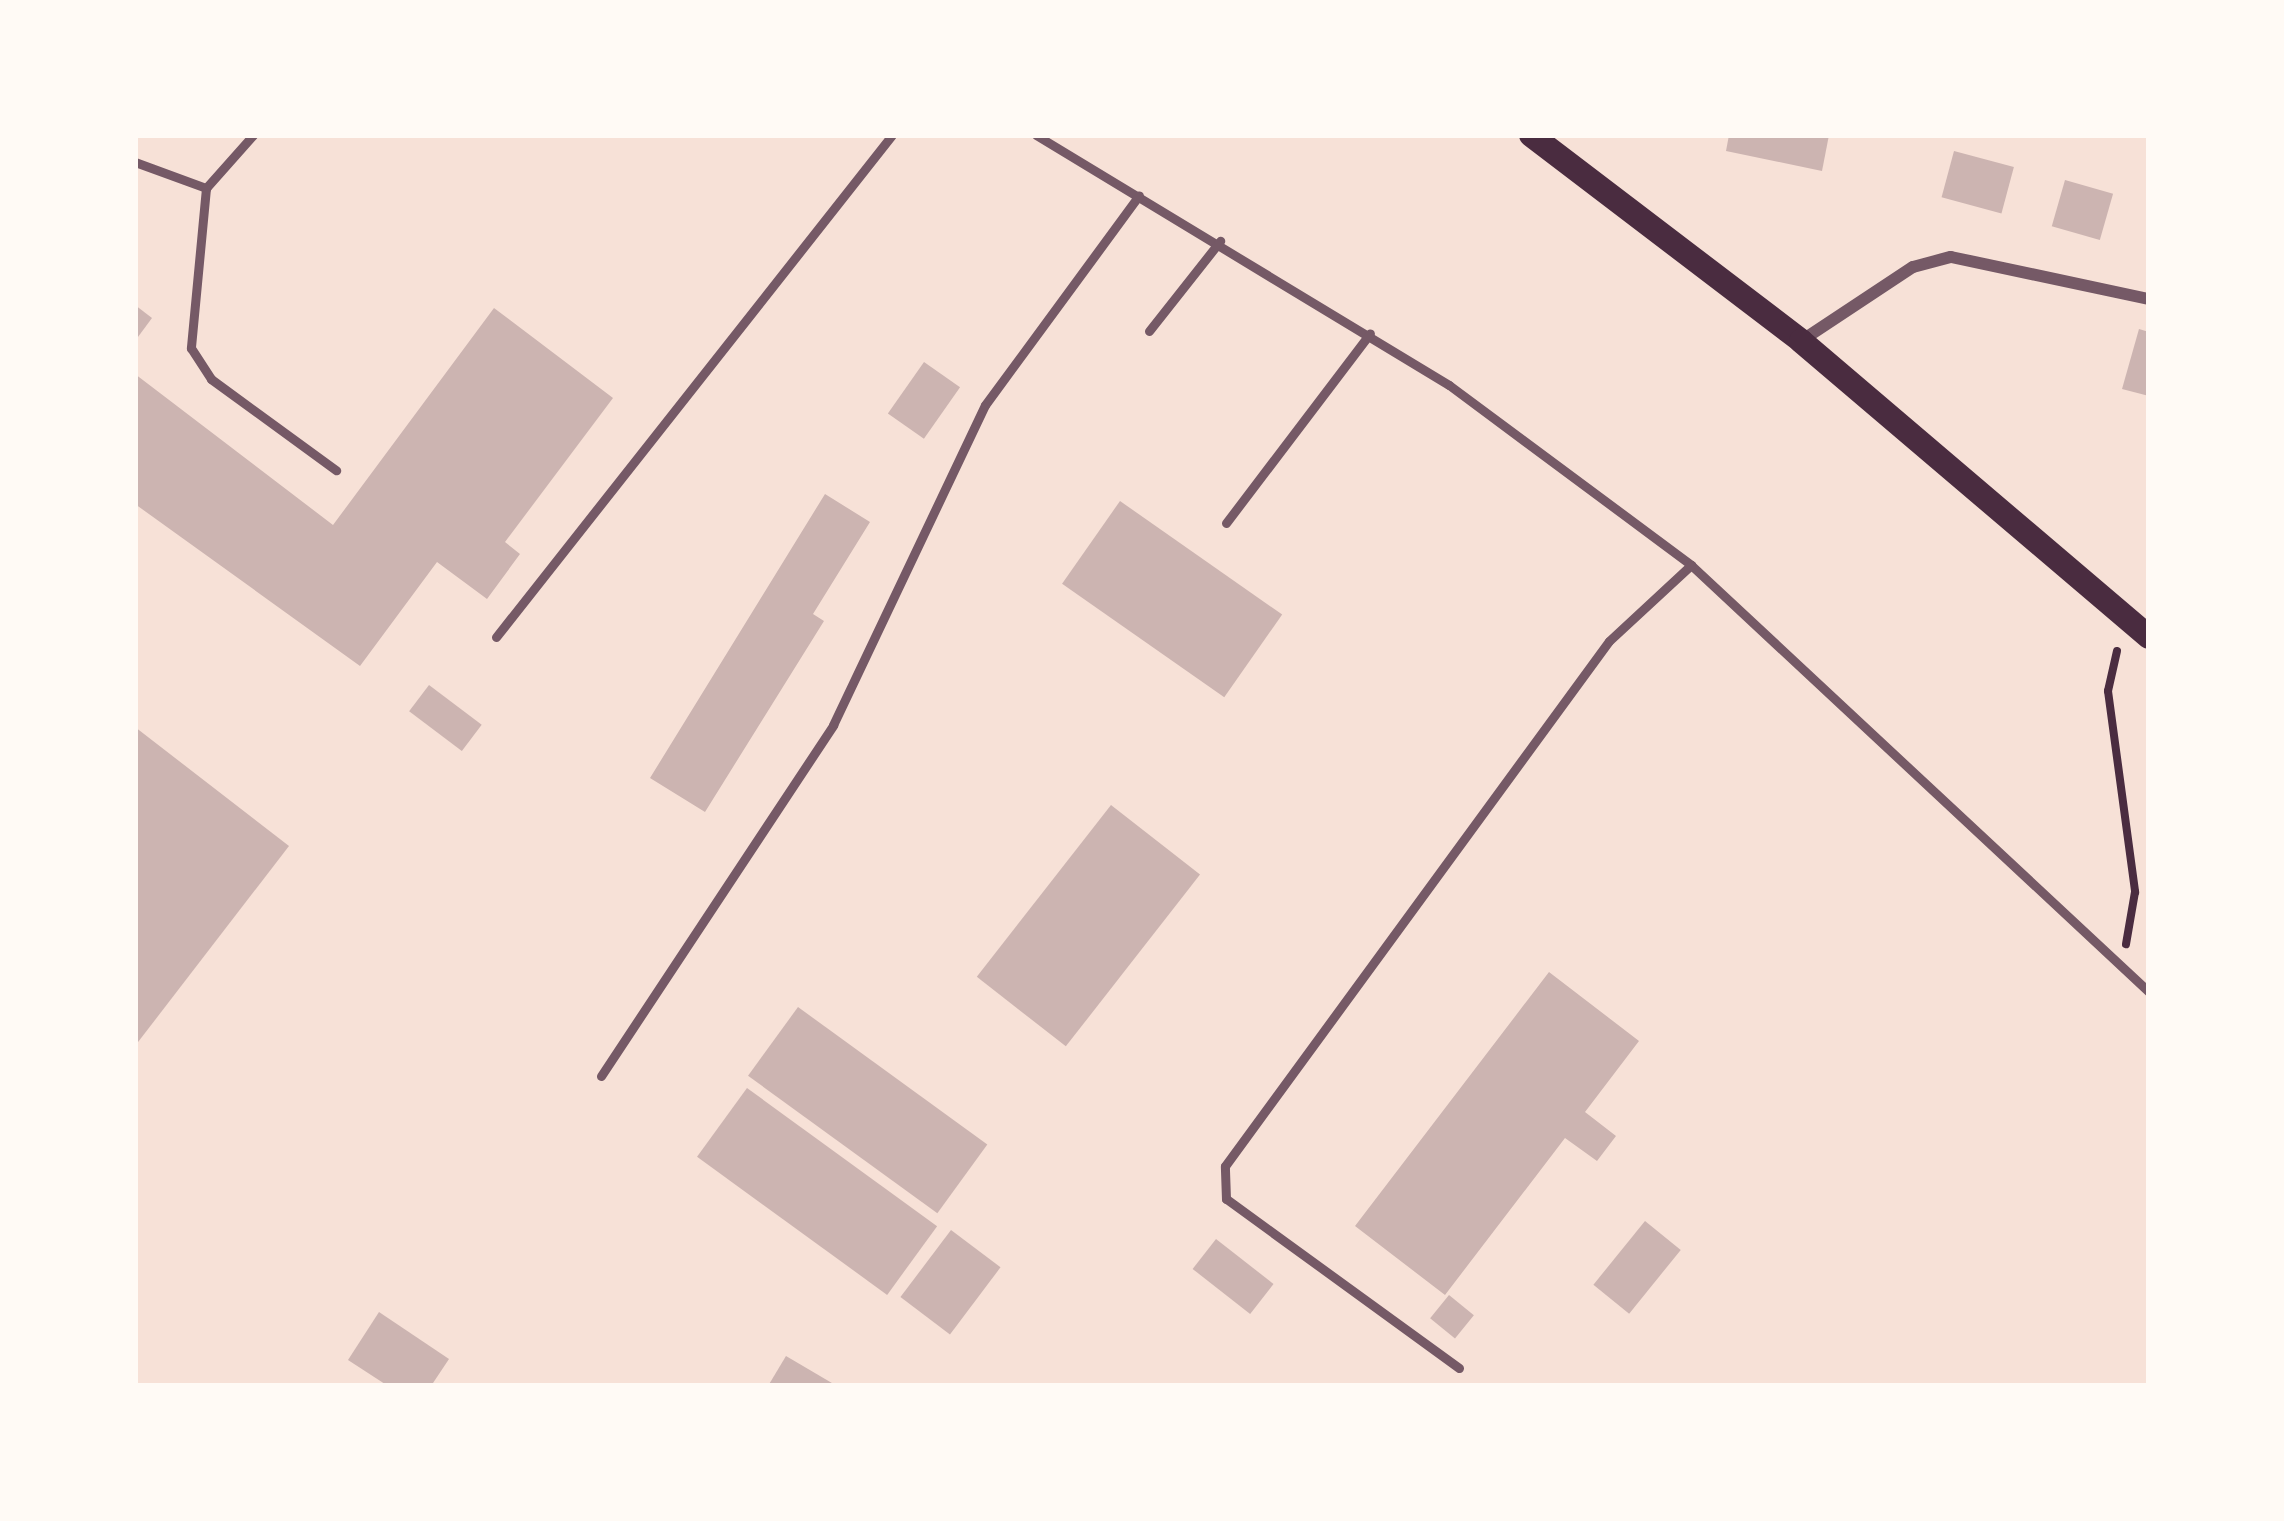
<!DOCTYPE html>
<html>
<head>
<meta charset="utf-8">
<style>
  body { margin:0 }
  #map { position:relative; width:2284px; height:1521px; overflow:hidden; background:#f7e1d7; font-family:"Work Sans",sans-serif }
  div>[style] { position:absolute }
  .building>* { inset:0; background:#ccb4b1; transform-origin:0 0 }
  .path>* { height:8px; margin:-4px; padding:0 4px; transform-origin:4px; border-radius:4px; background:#4a2c40 }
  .service>* { height:9px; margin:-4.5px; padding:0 4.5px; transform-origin:4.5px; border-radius:4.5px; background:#755966 }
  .minor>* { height:12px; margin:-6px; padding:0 6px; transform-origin:6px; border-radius:6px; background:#755966 }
  .secondary>* { height:24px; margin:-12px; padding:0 12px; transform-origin:12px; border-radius:12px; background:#4a2c40 }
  span { translate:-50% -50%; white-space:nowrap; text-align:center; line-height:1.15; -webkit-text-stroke:9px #fffaf5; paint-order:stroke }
  .frame { position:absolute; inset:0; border:138px solid #fffaf5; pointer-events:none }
</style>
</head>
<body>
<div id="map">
  <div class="building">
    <i style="clip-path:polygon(1729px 135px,1829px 135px,1822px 171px,1726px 151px)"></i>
    <i style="left:1954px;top:151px;width:62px;height:48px;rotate:15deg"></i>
    <i style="left:2065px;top:180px;width:50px;height:48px;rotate:16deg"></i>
    <i style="clip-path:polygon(135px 305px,152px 318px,135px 341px)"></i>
    <i style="clip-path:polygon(494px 308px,613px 398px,505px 542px,520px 554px,487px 599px,437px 562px,360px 666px,135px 504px,135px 374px,333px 525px)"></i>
    <i style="clip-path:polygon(2139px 329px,2149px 332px,2149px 396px,2122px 389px)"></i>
    <i style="left:924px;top:362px;width:44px;height:63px;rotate:35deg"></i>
    <i style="clip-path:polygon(825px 494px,870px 522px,813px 614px,824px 621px,705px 812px,650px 778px)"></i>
    <i style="left:1120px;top:501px;width:198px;height:101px;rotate:35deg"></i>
    <i style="left:429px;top:685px;width:66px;height:33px;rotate:37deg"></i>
    <i style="clip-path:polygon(135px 727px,289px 846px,135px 1046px)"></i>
    <i style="left:1111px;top:805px;width:113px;height:218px;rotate:38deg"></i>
    <i style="clip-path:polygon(1549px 972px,1639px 1041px,1585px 1112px,1616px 1136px,1597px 1161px,1565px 1138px,1445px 1295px,1355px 1226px)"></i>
    <i style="left:798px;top:1007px;width:234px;height:85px;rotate:36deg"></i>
    <i style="left:747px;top:1088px;width:235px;height:85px;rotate:36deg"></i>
    <i style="left:1645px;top:1221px;width:46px;height:82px;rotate:39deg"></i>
    <i style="left:951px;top:1230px;width:62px;height:84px;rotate:37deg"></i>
    <i style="left:1216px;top:1239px;width:73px;height:38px;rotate:38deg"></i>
    <i style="left:1449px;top:1295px;width:32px;height:30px;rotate:39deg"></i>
    <i style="clip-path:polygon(379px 1312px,449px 1359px,431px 1386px,388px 1386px,348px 1360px)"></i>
    <i style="clip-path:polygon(786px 1356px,837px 1386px,768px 1386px)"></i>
  </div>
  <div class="path">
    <i style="left:2117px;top:651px;width:41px;rotate:102.7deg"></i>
    <i style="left:2108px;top:691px;width:203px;rotate:82.3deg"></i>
    <i style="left:2135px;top:892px;width:53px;rotate:99.8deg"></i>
  </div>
  <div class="service">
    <i style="left:1036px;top:135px;width:483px;rotate:31.2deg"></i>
    <i style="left:1449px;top:385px;width:302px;rotate:36.6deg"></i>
    <i style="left:1691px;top:565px;width:626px;rotate:42.99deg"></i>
    <i style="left:135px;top:162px;width:76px;rotate:20.1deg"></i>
    <i style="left:206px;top:188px;width:71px;rotate:-48.4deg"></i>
    <i style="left:206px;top:188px;width:161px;rotate:95.4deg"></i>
    <i style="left:191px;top:348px;width:37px;rotate:57deg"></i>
    <i style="left:211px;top:379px;width:155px;rotate:36.1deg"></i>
    <i style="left:1149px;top:331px;width:115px;rotate:-51.7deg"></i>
    <i style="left:1226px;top:523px;width:238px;rotate:-52.8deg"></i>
    <i style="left:496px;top:637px;width:639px;rotate:-51.73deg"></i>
    <i style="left:601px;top:1076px;width:421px;rotate:-56.5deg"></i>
    <i style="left:833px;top:725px;width:354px;rotate:-64.6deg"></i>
    <i style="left:985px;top:405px;width:260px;rotate:-53.7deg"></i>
    <i style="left:1459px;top:1368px;width:288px;rotate:-144deg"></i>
    <i style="left:1226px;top:1199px;width:33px;rotate:-92deg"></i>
    <i style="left:1225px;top:1166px;width:650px;rotate:-53.82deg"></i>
    <i style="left:1609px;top:641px;width:112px;rotate:-42.8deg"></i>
  </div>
  <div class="minor">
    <i style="left:1801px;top:341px;width:134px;rotate:-33.5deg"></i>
    <i style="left:1913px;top:267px;width:39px;rotate:-15deg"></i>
    <i style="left:1951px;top:257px;width:202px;rotate:12deg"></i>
  </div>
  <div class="secondary">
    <i style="left:1531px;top:135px;width:340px;rotate:37.3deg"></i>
    <i style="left:1801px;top:341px;width:457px;rotate:40.4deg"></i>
  </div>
  <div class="frame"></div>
</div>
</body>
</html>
